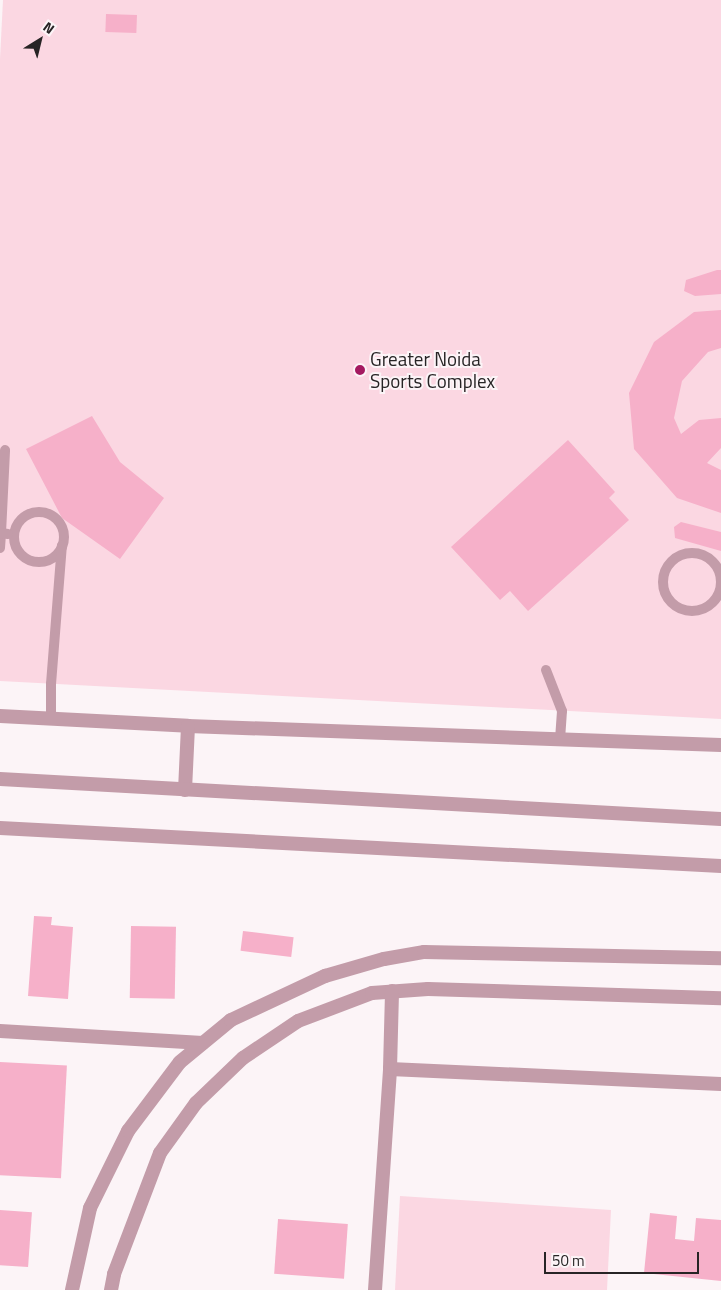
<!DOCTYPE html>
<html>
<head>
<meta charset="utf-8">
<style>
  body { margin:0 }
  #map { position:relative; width:721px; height:1290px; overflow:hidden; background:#fcf4f7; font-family:"Titillium Web",sans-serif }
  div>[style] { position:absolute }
  .green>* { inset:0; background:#fbd7e2 }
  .building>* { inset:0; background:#f6b0c9; transform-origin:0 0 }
  .service>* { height:10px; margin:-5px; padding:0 5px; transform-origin:5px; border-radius:5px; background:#c39ca9 }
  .service>.ring { margin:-5px; padding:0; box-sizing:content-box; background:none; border:10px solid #c39ca9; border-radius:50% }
  .minor>* { height:14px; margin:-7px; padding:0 7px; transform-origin:7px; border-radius:7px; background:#c39ca9 }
  .tertiary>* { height:14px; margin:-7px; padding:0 7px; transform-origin:7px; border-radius:7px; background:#c39ca9 }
  .dots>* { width:14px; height:14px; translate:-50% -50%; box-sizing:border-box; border:2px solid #fcf4f7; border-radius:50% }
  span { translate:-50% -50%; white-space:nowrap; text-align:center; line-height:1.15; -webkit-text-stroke:4px #fcf4f7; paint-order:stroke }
  .poi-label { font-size:19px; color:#272425 }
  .left { translate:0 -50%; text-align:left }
  .north { position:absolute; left:15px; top:15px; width:50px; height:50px; -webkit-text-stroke:4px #fcf4f7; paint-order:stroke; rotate:36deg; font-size:14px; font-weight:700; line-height:20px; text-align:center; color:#272425 }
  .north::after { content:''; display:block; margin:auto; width:18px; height:22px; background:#272425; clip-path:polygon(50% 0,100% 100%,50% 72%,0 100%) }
  .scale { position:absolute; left:544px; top:1252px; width:155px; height:22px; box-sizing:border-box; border:2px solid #272425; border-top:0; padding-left:6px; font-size:15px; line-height:18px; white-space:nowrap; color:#272425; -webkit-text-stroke:4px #fcf4f7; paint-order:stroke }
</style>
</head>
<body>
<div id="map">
  <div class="green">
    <i style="clip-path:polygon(3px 0,721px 0,721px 719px,0 681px,0 59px)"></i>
    <i style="clip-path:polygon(400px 1196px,611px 1210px,607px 1290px,395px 1290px)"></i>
  </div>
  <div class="building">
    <i style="left:106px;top:14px;width:31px;height:18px;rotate:2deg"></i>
    <i style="clip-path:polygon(717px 270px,721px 270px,721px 294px,695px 296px,684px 291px,686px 280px)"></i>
    <i style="clip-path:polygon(721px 310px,721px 348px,708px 352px,682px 381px,674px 418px,681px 434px,699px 420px,721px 418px,721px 448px,707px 463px,721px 470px,721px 513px,677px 498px,634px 449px,629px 393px,654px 342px,694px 312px)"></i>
    <i style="clip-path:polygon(92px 416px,120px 462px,164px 498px,120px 559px,62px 518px,26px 449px)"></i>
    <i style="clip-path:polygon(568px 440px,615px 492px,609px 498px,629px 520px,528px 611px,510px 591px,500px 600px,451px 547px)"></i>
    <i style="clip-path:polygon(681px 522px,721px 532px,721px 551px,675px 538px,674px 527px)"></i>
    <i style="clip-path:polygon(34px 916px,52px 917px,51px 925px,73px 927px,68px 999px,28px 996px)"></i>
    <i style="left:131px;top:926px;width:45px;height:72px;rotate:1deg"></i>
    <i style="left:243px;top:931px;width:51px;height:20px;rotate:7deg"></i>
    <i style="left:0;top:1062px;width:67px;height:113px;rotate:3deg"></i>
    <i style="left:0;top:1210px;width:32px;height:55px;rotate:4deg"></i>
    <i style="clip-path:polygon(650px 1213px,677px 1216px,675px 1239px,694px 1241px,696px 1218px,721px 1220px,721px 1281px,644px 1273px)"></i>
    <i style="left:278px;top:1219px;width:70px;height:55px;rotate:4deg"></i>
  </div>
  <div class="service">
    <i class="ring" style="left:14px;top:512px;width:40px;height:40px"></i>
    <i style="left:1px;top:533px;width:83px;rotate:-87.2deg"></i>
    <i style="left:0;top:548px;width:15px;rotate:-86deg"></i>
    <i style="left:1px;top:533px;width:7px;rotate:8deg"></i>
    <i class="ring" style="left:663px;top:553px;width:48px;height:48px"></i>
    <i style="left:546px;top:670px;width:44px;rotate:68.7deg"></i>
    <i style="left:562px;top:711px;width:29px;rotate:94deg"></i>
    <i style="left:51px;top:719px;width:35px;rotate:-90deg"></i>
    <i style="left:51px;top:684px;width:139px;rotate:-85.5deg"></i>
  </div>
  <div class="minor">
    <i style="left:0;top:716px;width:188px;rotate:3deg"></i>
    <i style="left:188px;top:726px;width:533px;rotate:2.04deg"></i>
    <i style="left:185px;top:790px;width:64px;rotate:-87.3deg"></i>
    <i style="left:0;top:1031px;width:203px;rotate:3.4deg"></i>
    <i style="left:390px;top:1069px;width:331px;rotate:2.6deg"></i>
    <i style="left:72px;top:1290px;width:84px;rotate:-77.6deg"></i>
    <i style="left:90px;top:1208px;width:86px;rotate:-63.7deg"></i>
    <i style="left:128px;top:1131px;width:86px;rotate:-53deg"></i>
    <i style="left:180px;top:1062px;width:66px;rotate:-39.5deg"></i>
    <i style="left:231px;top:1020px;width:104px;rotate:-25.1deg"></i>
    <i style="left:325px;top:976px;width:61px;rotate:-16.1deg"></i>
    <i style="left:384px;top:959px;width:41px;rotate:-9.9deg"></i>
    <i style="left:424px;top:952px;width:297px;rotate:1.2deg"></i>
    <i style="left:111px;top:1290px;width:16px;rotate:-79deg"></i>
    <i style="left:114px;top:1274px;width:129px;rotate:-69.2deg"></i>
    <i style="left:160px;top:1153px;width:62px;rotate:-54.2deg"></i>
    <i style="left:196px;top:1103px;width:65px;rotate:-43.8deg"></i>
    <i style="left:243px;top:1058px;width:66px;rotate:-33.9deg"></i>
    <i style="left:298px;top:1021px;width:79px;rotate:-20.7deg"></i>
    <i style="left:372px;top:993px;width:56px;rotate:-4.1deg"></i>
    <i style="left:428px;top:989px;width:293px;rotate:1.8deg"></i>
    <i style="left:375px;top:1290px;width:222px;rotate:-86.1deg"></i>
    <i style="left:390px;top:1069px;width:78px;rotate:-88.5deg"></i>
  </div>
  <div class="tertiary">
    <i style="left:0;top:779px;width:722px;rotate:3.18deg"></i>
    <i style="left:0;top:828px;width:722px;rotate:3.02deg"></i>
  </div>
  <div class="dots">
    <i style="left:360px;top:370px;background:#a41960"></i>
  </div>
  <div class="poi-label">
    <span class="left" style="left:370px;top:370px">Greater Noida<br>Sports Complex</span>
  </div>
  <div class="north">N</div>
  <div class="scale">50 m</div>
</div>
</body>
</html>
